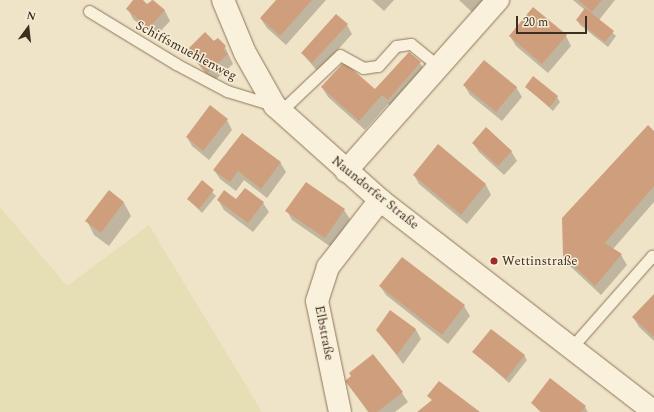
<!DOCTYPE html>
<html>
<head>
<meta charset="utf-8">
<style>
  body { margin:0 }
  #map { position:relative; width:654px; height:412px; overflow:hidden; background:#f0e4c8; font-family:Spectral,serif }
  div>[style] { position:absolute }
  .farmland>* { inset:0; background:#e6deb5 }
  .shadow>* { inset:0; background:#0003 }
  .building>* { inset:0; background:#cf9f7d }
  .roads { filter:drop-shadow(0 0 1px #8d765c) drop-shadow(0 0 1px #8d765c) }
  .lane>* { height:11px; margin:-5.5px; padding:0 5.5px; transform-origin:5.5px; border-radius:5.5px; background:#faf1dc }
  .street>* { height:22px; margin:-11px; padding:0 11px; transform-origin:11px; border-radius:11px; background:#faf1dc }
  .dots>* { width:11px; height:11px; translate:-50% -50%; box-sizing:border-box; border:2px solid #f7eed8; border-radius:50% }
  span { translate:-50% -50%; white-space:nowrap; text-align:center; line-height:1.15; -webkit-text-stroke:3px #f7eed8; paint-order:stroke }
  .street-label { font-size:13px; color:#3d2e20 }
  .poi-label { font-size:13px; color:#3d2e20 }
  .left { translate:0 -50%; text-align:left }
  .north { position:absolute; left:8px; top:8px; width:40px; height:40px; -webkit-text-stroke:3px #f7eed8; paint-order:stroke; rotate:15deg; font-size:11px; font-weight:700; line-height:16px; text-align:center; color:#3d2e20 }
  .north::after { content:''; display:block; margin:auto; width:14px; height:18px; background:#3d2e20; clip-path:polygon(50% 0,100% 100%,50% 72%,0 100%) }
  .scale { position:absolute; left:516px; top:16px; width:71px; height:18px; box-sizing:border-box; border:2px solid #3d2e20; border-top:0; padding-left:5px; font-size:12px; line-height:14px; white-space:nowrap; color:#3d2e20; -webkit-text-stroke:3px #f7eed8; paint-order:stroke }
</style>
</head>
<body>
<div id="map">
  <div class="farmland">
    <div style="clip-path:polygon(0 207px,67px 286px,149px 225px,262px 412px,0 412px)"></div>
  </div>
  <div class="shadow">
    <div style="clip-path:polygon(134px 0,141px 0,147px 5px,152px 0,165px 11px,170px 21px,155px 37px,133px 19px,128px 9px)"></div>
    <div style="clip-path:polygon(277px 0,326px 0,286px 45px,267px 28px,261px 19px)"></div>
    <div style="clip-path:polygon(372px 0,394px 0,384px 11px)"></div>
    <div style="clip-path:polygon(459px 0,485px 0,473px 13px)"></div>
    <div style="clip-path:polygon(573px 0,615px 0,599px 20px,616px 36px,608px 47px,580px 25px,577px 20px,585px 10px)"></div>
    <div style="clip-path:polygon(347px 25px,352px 34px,318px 72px,302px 53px)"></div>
    <div style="clip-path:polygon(510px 36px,566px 36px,571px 46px,548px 73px,516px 46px)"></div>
    <div style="clip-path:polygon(218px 39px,225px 47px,233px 64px,213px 82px,187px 51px)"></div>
    <div style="clip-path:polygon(420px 63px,426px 72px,394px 109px,388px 104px,365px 130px,328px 97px,322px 87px,375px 91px)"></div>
    <div style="clip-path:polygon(464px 85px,516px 87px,522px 97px,502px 121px,470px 95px)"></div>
    <div style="clip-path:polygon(526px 87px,557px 97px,560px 102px,553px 111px)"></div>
    <div style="clip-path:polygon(227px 120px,232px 130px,209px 160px,192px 146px,187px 137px)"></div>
    <div style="clip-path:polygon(654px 132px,654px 202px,613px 249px,621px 255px,627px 265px,601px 295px,570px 266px,564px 256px)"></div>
    <div style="clip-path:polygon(473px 143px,511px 151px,517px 161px,504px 175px,479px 152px)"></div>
    <div style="clip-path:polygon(438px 145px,486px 185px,491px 195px,467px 224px,419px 184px,414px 175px)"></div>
    <div style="clip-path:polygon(280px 162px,286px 172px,267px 198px,244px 180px,236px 191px,220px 179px,214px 170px)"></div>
    <div style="clip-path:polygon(202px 182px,216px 196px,202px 213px,188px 199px)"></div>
    <div style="clip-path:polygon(306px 183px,344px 210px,350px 219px,331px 247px,292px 220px,287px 211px)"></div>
    <div style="clip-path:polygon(109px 192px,124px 203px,131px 216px,109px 246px,94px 235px,87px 221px)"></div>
    <div style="clip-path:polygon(218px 200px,263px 203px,269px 212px,253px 232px,224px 210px)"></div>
    <div style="clip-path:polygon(380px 286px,464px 306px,470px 316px,448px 344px,386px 295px)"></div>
    <div style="clip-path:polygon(654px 295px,654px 341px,639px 327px,633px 317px)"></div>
    <div style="clip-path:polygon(390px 311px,416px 330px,421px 339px,403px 364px,378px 330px)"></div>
    <div style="clip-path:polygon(474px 352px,524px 355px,527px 360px,509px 383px)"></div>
    <div style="clip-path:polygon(346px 381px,402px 393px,408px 402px,395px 412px,368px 412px)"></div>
    <div style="clip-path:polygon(532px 403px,585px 407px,588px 412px,540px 412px)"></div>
  </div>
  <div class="building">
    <div style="clip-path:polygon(133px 0,143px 0,147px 4px,153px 0,165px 10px,149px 28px,126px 9px)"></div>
    <div style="clip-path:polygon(276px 0,312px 0,280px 36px,260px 18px)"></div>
    <div style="clip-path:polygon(578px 0,602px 0,592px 12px)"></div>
    <div style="clip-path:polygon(533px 7px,567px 35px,542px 64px,509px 36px)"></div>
    <div style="clip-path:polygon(585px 8px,614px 31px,605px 42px,576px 20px)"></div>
    <div style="clip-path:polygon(336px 14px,348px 24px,312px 63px,301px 53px)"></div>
    <div style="clip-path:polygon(205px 32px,214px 41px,218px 38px,226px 46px,223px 49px,228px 54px,207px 73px,186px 51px)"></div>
    <div style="clip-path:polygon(409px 52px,421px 62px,388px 100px,382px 95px,359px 121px,321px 87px,344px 62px,375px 89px)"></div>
    <div style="clip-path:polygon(484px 60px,517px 87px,496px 112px,463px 85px)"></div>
    <div style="clip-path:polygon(533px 76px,558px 96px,550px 107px,525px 87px)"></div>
    <div style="clip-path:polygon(210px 105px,228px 119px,203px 151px,186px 137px)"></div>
    <div style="clip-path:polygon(648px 125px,654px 131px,654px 186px,605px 243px,622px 254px,595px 286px,563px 256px,562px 218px)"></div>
    <div style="clip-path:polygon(486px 127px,512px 151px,498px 166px,472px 143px)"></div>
    <div style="clip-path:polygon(242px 133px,281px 162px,261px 189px,238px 171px,230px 182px,213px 170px)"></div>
    <div style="clip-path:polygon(438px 144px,486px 184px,461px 215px,413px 175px)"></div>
    <div style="clip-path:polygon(202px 180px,214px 190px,199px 209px,187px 199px)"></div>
    <div style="clip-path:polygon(306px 182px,345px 209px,325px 238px,285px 211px)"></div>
    <div style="clip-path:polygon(245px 188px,264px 202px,248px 223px,217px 200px,224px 190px,236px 199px)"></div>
    <div style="clip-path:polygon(109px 190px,124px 202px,101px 233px,85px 221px)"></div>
    <div style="clip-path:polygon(402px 257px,465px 305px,442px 335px,379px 286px)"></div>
    <div style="clip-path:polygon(654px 294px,654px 337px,632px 317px)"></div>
    <div style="clip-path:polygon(390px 310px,416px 329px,397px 355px,376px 330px)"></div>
    <div style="clip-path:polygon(491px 329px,525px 355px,506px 379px,472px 352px)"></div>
    <div style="clip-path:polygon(373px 354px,403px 392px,377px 412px,369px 412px,345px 381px,351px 376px,349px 373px)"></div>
    <div style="clip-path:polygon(550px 378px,586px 406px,581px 412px,542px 412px,531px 403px)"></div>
    <div style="clip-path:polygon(439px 381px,480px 412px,417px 412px,432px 400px,427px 396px)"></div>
  </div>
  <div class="roads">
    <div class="lane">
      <div style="left:89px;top:11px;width:102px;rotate:31.3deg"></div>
      <div style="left:176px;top:64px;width:58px;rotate:27.9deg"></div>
      <div style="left:227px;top:91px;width:48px;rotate:16.9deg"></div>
      <div style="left:281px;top:111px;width:81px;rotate:-43.5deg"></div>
      <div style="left:340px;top:55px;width:26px;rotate:29deg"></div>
      <div style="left:363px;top:68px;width:15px;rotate:-8deg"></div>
      <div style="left:378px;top:66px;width:27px;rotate:-48deg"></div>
      <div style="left:396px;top:46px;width:15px;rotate:-8deg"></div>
      <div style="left:411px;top:44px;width:36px;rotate:39deg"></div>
      <div style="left:571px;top:348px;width:123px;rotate:-48.6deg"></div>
      <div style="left:652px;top:256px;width:3px;rotate:45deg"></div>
    </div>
    <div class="street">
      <div style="left:223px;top:0;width:57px;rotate:67.5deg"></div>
      <div style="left:245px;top:53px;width:61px;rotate:60.5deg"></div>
      <div style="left:275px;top:106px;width:141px;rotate:41.8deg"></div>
      <div style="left:380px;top:200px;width:346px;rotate:37.7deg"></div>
      <div style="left:346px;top:171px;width:229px;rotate:-48.4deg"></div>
      <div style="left:340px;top:412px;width:113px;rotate:-101.7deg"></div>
      <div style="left:317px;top:301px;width:36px;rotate:-72deg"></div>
      <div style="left:328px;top:267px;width:85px;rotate:-52.2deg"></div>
    </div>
  </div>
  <div class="dots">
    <div style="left:494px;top:261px;background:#9e2a2b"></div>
  </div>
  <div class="street-label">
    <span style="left:186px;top:51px;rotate:28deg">Schiffsmuehlenweg</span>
    <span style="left:375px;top:193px;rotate:39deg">Naundorfer Straße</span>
    <span style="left:324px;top:333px;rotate:79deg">Elbstraße</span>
  </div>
  <div class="poi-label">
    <span class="left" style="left:502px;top:261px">Wettinstraße</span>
  </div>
  <div class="north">N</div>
  <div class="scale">20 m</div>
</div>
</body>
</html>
